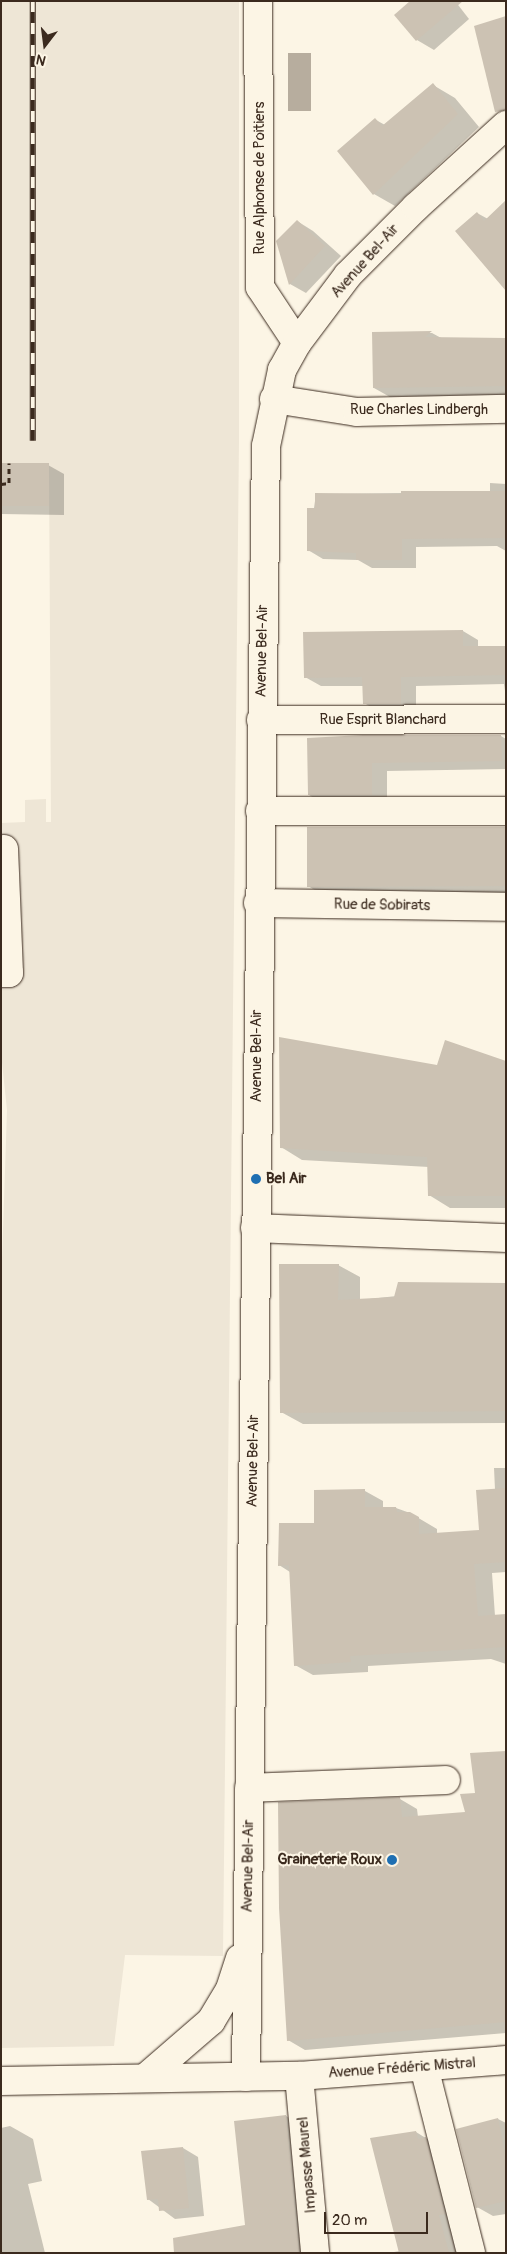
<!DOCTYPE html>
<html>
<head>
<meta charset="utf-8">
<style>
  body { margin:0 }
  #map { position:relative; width:507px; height:2254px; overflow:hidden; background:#fcf5e5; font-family:Pangolin,sans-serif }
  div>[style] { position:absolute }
  .built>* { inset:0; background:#eee6d6 }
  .water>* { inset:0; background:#b7ad9e }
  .shadow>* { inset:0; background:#0003 }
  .building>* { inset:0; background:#ccc2b3 }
  .path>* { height:3px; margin-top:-1.5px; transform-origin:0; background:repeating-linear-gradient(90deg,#3b2a1e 0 5px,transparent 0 9px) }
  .roads { filter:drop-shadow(0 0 1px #3b2a1e) drop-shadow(0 0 1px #3b2a1e) }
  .minor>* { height:28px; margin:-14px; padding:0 14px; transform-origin:14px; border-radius:14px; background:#fcf5e5 }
  .major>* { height:28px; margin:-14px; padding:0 14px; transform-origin:14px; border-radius:14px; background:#fcf5e5 }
  .rail>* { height:5.5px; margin-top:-2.75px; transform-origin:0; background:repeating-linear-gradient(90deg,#fcf5e5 0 11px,#3b2a1e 0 22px); box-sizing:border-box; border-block:1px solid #3b2a1e }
  .dots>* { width:14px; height:14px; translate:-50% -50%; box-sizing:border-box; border:2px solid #fcf5e5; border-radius:50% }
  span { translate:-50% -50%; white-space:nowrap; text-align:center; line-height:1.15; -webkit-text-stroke:4px #fcf5e5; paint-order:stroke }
  .street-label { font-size:15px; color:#3b2a1e }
  .poi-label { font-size:15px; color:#3b2a1e; font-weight:700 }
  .left { translate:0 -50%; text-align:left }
  .right { translate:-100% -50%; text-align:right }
  .frame { position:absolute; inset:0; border:2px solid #3b2a1e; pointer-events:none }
  .north { position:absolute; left:20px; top:20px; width:50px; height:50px; -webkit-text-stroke:4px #fcf5e5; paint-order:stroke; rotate:195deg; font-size:14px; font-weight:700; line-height:20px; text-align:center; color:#3b2a1e }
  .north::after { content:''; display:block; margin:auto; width:18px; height:22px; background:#3b2a1e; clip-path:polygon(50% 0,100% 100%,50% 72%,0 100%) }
  .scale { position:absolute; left:324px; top:2212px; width:104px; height:22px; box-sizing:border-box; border:2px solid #3b2a1e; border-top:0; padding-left:6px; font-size:15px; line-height:18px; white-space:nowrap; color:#3b2a1e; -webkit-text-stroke:4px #fcf5e5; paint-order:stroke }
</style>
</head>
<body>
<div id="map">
  <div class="built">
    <div style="clip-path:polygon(1px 1px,239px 1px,239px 441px,223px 1956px,125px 1955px,114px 2046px,1px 2048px,1px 1291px,7px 1110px,1px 1053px,1px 823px,25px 822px,25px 800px,46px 799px,46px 822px,51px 822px,49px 464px,1px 463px)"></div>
  </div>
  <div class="water">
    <div style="clip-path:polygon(288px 53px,311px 53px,311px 111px,288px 111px)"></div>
  </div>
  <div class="shadow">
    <div style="clip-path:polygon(455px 1px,469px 19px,434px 50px,417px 40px,396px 15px)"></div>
    <div style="clip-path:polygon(433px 85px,455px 98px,479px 127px,395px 206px,374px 194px,376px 120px,385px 125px)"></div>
    <div style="clip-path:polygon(477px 213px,488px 219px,506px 283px)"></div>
    <div style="clip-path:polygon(297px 221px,313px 231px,341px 256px,306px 293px,290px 284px,278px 242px)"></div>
    <div style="clip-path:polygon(373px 333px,432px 333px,443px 339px,506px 339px,506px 395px,390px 397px,374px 388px)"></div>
    <div style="clip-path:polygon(1px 464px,48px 465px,64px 474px,64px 515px,1px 514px)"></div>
    <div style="clip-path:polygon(490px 483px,506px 484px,506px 551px,497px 546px,416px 547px,416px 568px,372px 568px,358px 560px,323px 559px,308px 550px,316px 494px,490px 492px)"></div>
    <div style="clip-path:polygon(463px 631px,478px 640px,478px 647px,506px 647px,506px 698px,504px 684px,416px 686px,416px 712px,380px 712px,364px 703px,364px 686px,321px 686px,305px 677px)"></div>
    <div style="clip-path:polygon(501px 736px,506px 739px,506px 769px,387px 771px,387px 804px,325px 804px,309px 795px,308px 740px)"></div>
    <div style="clip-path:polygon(506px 828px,506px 898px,330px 899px,308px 886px)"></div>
    <div style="clip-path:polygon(506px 1061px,506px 1208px,450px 1208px,429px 1195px,429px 1167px,302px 1160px,281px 1147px,438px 1066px)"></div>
    <div style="clip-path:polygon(338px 1265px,360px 1277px,360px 1300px,506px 1284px,506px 1423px,303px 1424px,281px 1412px)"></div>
    <div style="clip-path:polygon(494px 1468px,506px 1468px,506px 1572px,492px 1573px,495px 1616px,506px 1616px,506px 1664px,491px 1659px,368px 1666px,368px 1672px,313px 1675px,295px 1665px,290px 1572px,279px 1565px,315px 1524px,365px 1491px,383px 1501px,383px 1508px,396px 1508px,410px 1513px,437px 1529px,437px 1534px,480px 1532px,495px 1490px)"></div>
    <div style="clip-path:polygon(506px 1752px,506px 2033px,305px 2050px,288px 2040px,400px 1799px,417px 1809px,418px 1817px,467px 1813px)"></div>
    <div style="clip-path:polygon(286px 2116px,298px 2123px,310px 2253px,240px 2253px)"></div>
    <div style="clip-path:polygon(498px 2119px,506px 2123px,506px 2214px,493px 2216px,477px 2207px)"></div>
    <div style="clip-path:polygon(10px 2126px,33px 2139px,42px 2181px,28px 2184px,45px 2253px,1px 2253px,1px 2128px)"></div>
    <div style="clip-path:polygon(416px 2132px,437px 2145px,458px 2253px,388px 2253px,400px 2251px)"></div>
    <div style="clip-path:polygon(183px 2148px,198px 2157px,204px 2216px,175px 2219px,148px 2199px)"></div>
  </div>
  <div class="building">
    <div style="clip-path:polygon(410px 1px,463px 1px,416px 41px,394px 15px)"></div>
    <div style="clip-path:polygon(506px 16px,506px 110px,495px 112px,474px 26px)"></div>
    <div style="clip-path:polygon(433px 83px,458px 114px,373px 195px,337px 151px,375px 118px,382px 126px)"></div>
    <div style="clip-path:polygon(506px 200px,506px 291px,455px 231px,477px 212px,484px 221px)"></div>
    <div style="clip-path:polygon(297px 220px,325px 246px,289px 285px,276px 241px)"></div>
    <div style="clip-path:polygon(432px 331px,425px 337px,506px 338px,506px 386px,373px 388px,372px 332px)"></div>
    <div style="clip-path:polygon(1px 463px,49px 463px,49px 506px,1px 506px)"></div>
    <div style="clip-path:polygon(401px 491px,506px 491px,506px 538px,402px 539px,402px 560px,356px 560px,356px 553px,307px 551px,307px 508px,315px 508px,315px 493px,401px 494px)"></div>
    <div style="clip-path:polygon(463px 630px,463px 646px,506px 646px,506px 675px,401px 677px,401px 704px,363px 704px,362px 677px,304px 678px,303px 632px)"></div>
    <div style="clip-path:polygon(363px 735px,501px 735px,502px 761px,372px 763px,372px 795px,308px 795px,307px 738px)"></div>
    <div style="clip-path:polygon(307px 827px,506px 827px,506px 886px,307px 887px)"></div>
    <div style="clip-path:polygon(279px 1037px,437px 1065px,445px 1040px,506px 1061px,506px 1196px,428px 1196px,427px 1157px,280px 1148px)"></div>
    <div style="clip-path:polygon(279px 1264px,339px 1264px,338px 1300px,394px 1297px,398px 1282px,506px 1283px,506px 1411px,280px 1413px)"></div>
    <div style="clip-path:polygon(506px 1488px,506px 1562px,474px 1564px,478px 1616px,506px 1614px,506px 1647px,350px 1656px,351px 1662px,294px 1666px,289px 1565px,278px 1566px,279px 1523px,314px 1523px,314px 1490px,365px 1489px,365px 1507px,396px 1507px,397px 1512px,410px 1512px,419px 1517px,419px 1534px,479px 1530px,476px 1490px)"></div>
    <div style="clip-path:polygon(506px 1751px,506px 2022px,287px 2041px,279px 1908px,278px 1802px,400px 1797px,402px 1817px,465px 1812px,460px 1794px,475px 1793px,470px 1753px)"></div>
    <div style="clip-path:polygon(286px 2115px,299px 2253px,174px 2253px,173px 2238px,245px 2225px,234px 2121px)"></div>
    <div style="clip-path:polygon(498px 2118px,506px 2159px,506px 2201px,476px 2208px,456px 2129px)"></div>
    <div style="clip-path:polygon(416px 2131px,418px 2139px,426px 2137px,445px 2214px,439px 2215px,449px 2253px,399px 2253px,370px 2138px)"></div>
    <div style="clip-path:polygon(183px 2147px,189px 2208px,159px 2211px,158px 2199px,147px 2200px,141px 2151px)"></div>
  </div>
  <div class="path">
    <div style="left:1px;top:484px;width:8px;rotate:-7deg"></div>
    <div style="left:9px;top:483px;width:20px;rotate:-90deg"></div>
  </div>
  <div class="roads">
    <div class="minor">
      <div style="left:258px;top:1px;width:286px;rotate:89.6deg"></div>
      <div style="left:260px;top:287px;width:67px;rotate:56.5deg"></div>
      <div style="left:274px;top:399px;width:84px;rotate:8.9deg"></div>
      <div style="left:357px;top:412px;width:149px;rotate:-1.2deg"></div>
      <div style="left:261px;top:720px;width:245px;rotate:-0.2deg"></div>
      <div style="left:260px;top:811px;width:246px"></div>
      <div style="left:258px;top:903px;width:248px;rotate:0.9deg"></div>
      <div style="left:1px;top:973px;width:8px"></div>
      <div style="left:9px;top:973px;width:124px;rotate:-92.3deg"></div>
      <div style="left:255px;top:1228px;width:251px;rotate:2.3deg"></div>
      <div style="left:249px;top:1788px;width:197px;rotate:-2.3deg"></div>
      <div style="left:424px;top:2067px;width:192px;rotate:75.8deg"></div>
      <div style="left:299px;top:2076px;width:178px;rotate:84.8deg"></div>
      <div style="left:246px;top:2077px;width:1631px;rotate:-89.3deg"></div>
      <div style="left:266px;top:446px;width:78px;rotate:-78.1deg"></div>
      <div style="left:282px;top:370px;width:31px;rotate:-61deg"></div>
      <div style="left:297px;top:343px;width:85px;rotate:-53.1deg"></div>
      <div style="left:348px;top:275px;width:96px;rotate:-45deg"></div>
      <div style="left:416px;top:207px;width:122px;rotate:-42.3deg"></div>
      <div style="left:145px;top:2078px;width:87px;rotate:-40.8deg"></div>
      <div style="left:211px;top:2021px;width:37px;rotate:-59deg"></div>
      <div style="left:230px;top:1989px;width:32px;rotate:-72deg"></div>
    </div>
    <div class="major">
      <div style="left:1px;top:2081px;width:298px;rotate:-1deg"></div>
      <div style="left:299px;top:2076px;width:208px;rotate:-4.4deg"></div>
    </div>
  </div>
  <div class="rail">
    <div style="left:33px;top:1px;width:440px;rotate:90deg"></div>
  </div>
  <div class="dots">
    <div style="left:256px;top:1179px;background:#1f6fb2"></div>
    <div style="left:392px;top:1860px;background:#1f6fb2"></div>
  </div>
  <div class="street-label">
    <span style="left:260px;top:178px;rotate:-90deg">Rue Alphonse de Poitiers</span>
    <span style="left:365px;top:261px;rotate:-48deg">Avenue Bel-Air</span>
    <span style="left:419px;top:410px">Rue Charles Lindbergh</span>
    <span style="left:262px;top:651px;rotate:-89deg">Avenue Bel-Air</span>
    <span style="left:383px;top:720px">Rue Esprit Blanchard</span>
    <span style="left:382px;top:905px;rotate:1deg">Rue de Sobirats</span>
    <span style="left:257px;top:1056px;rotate:-90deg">Avenue Bel-Air</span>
    <span style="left:253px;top:1461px;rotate:-89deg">Avenue Bel-Air</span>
    <span style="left:248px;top:1866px;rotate:-89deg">Avenue Bel-Air</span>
    <span style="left:402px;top:2068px;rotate:-4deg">Avenue Frédéric Mistral</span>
    <span style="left:307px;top:2165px;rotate:-95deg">Impasse Maurel</span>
  </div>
  <div class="poi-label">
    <span class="left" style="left:266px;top:1179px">Bel Air</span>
    <span class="right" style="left:382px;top:1860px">Graineterie Roux</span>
  </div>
  <div class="frame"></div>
  <div class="north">N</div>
  <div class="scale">20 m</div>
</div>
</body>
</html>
